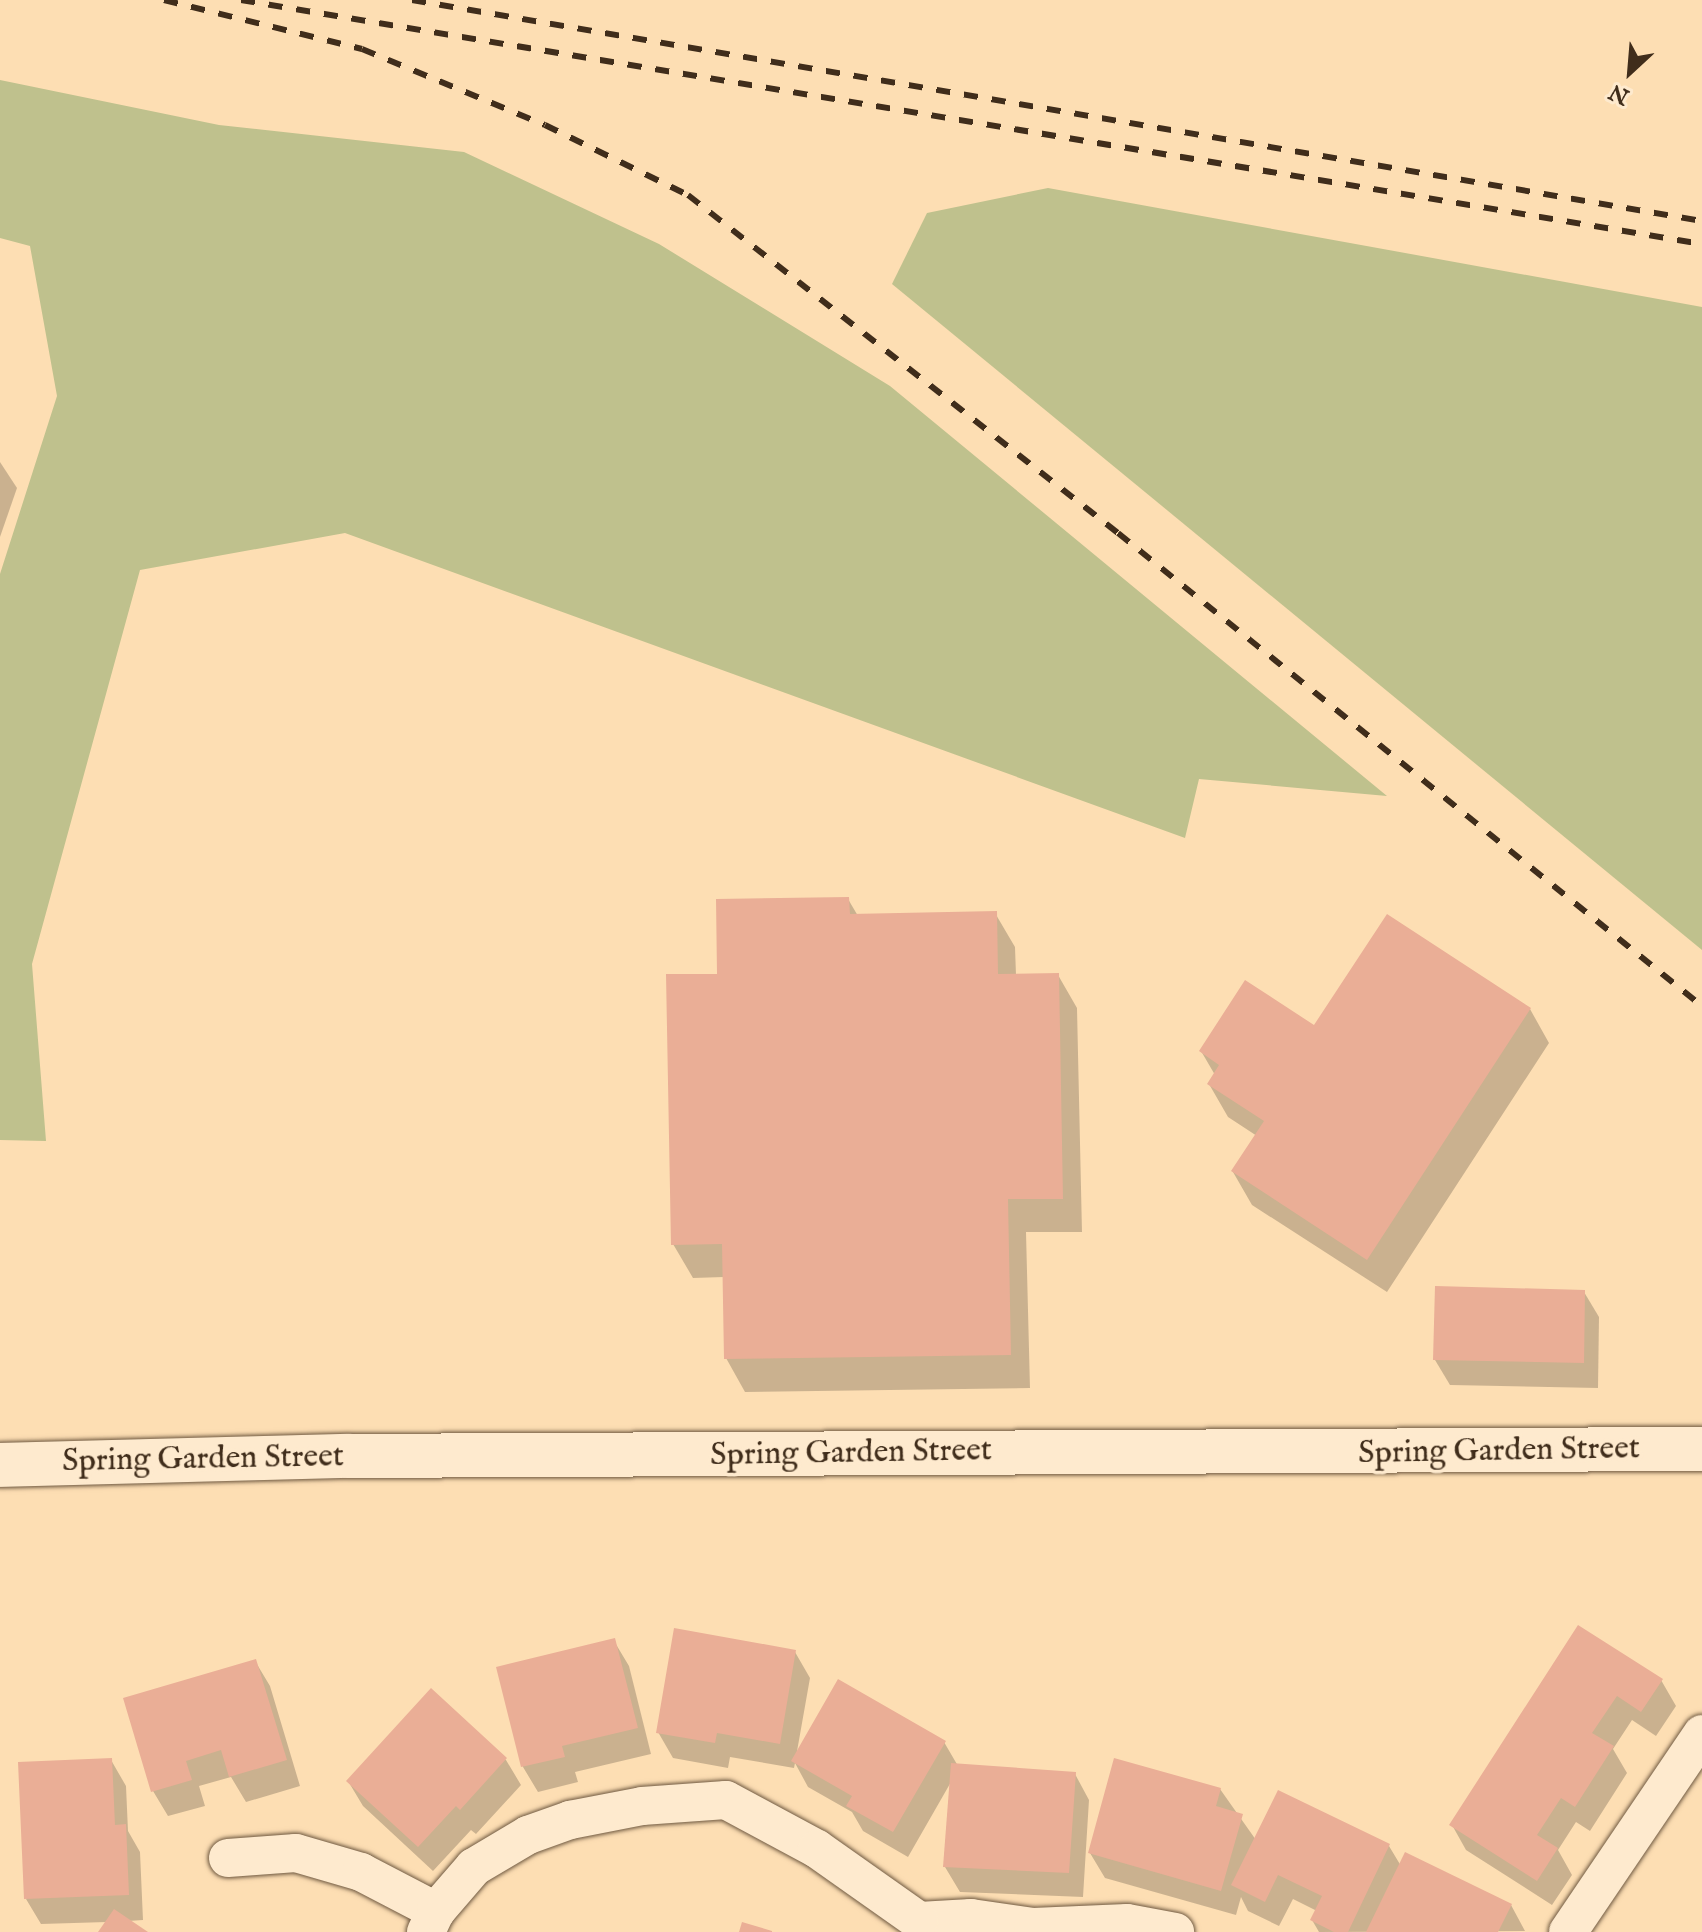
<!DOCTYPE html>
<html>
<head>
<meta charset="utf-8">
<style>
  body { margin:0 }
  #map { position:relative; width:1702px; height:1932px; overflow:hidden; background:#fddeb3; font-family:"IM FELL English",serif }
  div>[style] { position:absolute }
  .green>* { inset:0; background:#bfc18d }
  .shadow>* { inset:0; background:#0003 }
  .building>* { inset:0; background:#eaae96 }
  .roads { filter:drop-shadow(0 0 2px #6f5941) drop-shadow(0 0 2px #6f5941) }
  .street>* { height:38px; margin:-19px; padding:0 19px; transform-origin:19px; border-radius:19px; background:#feeace }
  .secondary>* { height:44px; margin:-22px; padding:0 22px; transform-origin:22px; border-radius:22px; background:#feeace }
  .rail>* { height:6px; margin-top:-3px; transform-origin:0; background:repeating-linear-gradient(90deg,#402d1b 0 14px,transparent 0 28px) }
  span { translate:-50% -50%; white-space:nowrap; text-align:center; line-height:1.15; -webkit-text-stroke:7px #feeace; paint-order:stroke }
  .street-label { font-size:32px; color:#402d1b }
  .north { position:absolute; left:1590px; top:32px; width:80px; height:80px; -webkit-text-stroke:6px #feeace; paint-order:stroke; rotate:206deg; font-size:22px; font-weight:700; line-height:32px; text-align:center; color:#402d1b }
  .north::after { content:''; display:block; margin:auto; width:28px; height:36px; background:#402d1b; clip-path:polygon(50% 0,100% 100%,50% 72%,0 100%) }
</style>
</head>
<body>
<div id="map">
  <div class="green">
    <div style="clip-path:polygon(0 80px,219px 125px,464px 152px,659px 244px,890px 386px,1387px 796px,1199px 779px,1185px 838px,345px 533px,140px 570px,32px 964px,46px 1141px,0 1140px,0 574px,57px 396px,30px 246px,0 238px)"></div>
    <div style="clip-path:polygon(1048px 188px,1702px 307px,1702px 950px,892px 284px,927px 213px)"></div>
  </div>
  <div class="shadow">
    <div style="clip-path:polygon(0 462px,17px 488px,0 537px)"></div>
    <div style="clip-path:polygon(848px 899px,858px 916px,995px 913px,1015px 947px,1016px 975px,1058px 975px,1077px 1008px,1082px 1232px,1026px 1232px,1030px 1388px,745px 1392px,726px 1358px,724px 1277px,693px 1278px,673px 1244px,719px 976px)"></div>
    <div style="clip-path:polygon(1530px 1009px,1549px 1043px,1387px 1292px,1252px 1205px,1233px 1172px,1257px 1136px,1228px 1117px,1209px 1084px,1215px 1075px,1201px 1051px,1314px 1028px)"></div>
    <div style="clip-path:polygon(1584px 1292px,1599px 1317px,1598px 1388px,1450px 1385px,1435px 1360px)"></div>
    <div style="clip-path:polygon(1578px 1627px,1661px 1680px,1676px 1706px,1656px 1736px,1632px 1720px,1613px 1749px,1627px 1773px,1590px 1831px,1576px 1822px,1558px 1850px,1572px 1875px,1552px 1905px,1466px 1850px,1452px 1825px)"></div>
    <div style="clip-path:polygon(614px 1641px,629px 1666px,651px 1754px,575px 1772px,578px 1782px,538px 1792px,523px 1767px,499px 1669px)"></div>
    <div style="clip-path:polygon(795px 1652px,810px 1678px,796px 1757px,944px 1742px,958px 1766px,1075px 1774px,1089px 1800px,1083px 1897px,960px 1892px,945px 1867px,951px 1782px,908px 1857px,863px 1831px,852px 1812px,808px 1787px,795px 1763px,794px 1768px,730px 1757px,728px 1768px,673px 1758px,658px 1732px)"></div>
    <div style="clip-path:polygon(255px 1661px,270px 1686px,300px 1786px,246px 1802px,231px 1777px,199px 1786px,205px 1806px,168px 1816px,153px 1791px)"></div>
    <div style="clip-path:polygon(431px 1691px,506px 1760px,521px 1785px,476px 1834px,471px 1830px,433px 1871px,363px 1806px,348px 1781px)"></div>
    <div style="clip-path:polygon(111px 1760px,126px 1786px,128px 1831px,140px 1852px,143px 1920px,128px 1921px,144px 1932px,100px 1932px,107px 1922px,41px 1924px,26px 1899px)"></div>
    <div style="clip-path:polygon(1220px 1789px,1256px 1840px,1389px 1846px,1401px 1866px,1511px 1905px,1525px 1931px,1319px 1932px,1312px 1920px,1317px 1911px,1293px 1899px,1279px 1926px,1248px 1911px,1241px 1897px,1236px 1915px,1105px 1878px,1090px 1853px)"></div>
  </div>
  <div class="building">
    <div style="clip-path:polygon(849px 897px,850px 914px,997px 911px,998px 974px,1059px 973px,1063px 1199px,1008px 1199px,1011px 1355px,724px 1359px,722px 1244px,671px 1245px,666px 974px,717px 974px,716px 899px)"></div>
    <div style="clip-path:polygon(1387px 914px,1531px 1008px,1367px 1260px,1231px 1171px,1264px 1121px,1207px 1084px,1219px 1065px,1199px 1051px,1245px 980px,1314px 1025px)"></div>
    <div style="clip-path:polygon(1435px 1286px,1585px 1290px,1584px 1363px,1433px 1360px)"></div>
    <div style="clip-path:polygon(1578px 1625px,1663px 1679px,1641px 1712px,1617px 1696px,1592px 1733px,1614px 1746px,1575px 1807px,1561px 1798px,1537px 1835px,1558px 1848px,1537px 1881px,1449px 1825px)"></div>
    <div style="clip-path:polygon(674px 1628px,796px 1650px,780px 1744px,717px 1733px,715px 1743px,656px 1733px)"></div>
    <div style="clip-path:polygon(615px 1638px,638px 1728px,562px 1746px,565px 1757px,521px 1767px,496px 1667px)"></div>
    <div style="clip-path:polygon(256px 1659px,287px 1760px,229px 1777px,221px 1750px,186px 1761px,192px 1780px,151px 1792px,123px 1698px)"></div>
    <div style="clip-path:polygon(838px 1679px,946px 1741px,893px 1832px,846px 1806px,852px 1796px,791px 1761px)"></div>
    <div style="clip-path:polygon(431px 1688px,507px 1758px,460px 1810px,456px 1806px,418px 1847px,346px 1781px)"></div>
    <div style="clip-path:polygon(112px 1758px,115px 1825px,126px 1824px,129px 1895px,24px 1899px,18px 1762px)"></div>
    <div style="clip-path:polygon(1114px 1758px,1221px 1788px,1216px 1806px,1243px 1814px,1221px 1891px,1088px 1853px)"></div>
    <div style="clip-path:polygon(951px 1763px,1076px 1772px,1069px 1873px,943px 1867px)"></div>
    <div style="clip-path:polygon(1278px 1790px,1390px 1844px,1348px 1932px,1334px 1932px,1310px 1920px,1322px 1896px,1278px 1875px,1265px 1902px,1231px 1885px)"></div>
    <div style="clip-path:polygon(1405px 1852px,1512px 1904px,1498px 1932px,1366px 1932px)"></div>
    <div style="clip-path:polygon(114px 1909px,148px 1932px,98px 1932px)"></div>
    <div style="clip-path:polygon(742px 1922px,772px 1931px,772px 1932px,739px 1932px)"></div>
  </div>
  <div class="roads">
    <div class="street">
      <div style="left:228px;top:1858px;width:68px;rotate:-4.2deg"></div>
      <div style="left:296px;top:1853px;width:68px;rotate:16.3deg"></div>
      <div style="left:361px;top:1872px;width:85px;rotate:27.5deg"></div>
      <div style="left:919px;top:1921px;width:52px;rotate:-3.3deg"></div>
      <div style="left:971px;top:1918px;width:63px;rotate:8.3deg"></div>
      <div style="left:1033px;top:1927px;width:94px;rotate:-2.4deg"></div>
      <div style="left:1127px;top:1923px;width:49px;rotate:10.6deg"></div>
      <div style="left:426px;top:1932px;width:23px;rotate:-65deg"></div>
      <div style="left:436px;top:1911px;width:58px;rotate:-49.2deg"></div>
      <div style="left:474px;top:1867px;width:63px;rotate:-30.7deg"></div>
      <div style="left:528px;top:1835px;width:45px;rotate:-19.7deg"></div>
      <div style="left:570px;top:1820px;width:73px;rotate:-11deg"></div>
      <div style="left:642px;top:1806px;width:84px;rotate:-4.1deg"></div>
      <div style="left:726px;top:1800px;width:103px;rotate:28.3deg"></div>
      <div style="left:817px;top:1849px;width:125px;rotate:35.2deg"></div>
      <div style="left:1568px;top:1932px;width:239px;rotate:-55.9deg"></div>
    </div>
    <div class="secondary">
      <div style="left:0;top:1465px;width:347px;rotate:-1.5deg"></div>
      <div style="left:347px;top:1456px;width:1355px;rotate:-0.3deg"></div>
    </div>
  </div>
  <div class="rail">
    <div style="left:164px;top:0;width:204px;rotate:13.9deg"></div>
    <div style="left:362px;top:49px;width:198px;rotate:22.6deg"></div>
    <div style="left:545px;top:125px;width:159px;rotate:26.1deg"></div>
    <div style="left:688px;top:195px;width:547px;rotate:38.17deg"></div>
    <div style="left:1118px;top:533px;width:752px;rotate:39.01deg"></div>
    <div style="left:241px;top:0;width:1481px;rotate:9.48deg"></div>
    <div style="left:412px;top:0;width:1309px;rotate:9.72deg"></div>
  </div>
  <div class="street-label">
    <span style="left:1499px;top:1452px;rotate:-1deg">Spring Garden Street</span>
    <span style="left:851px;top:1454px;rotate:-1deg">Spring Garden Street</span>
    <span style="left:203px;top:1460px;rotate:-1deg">Spring Garden Street</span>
  </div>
  <div class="north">N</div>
</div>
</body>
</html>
